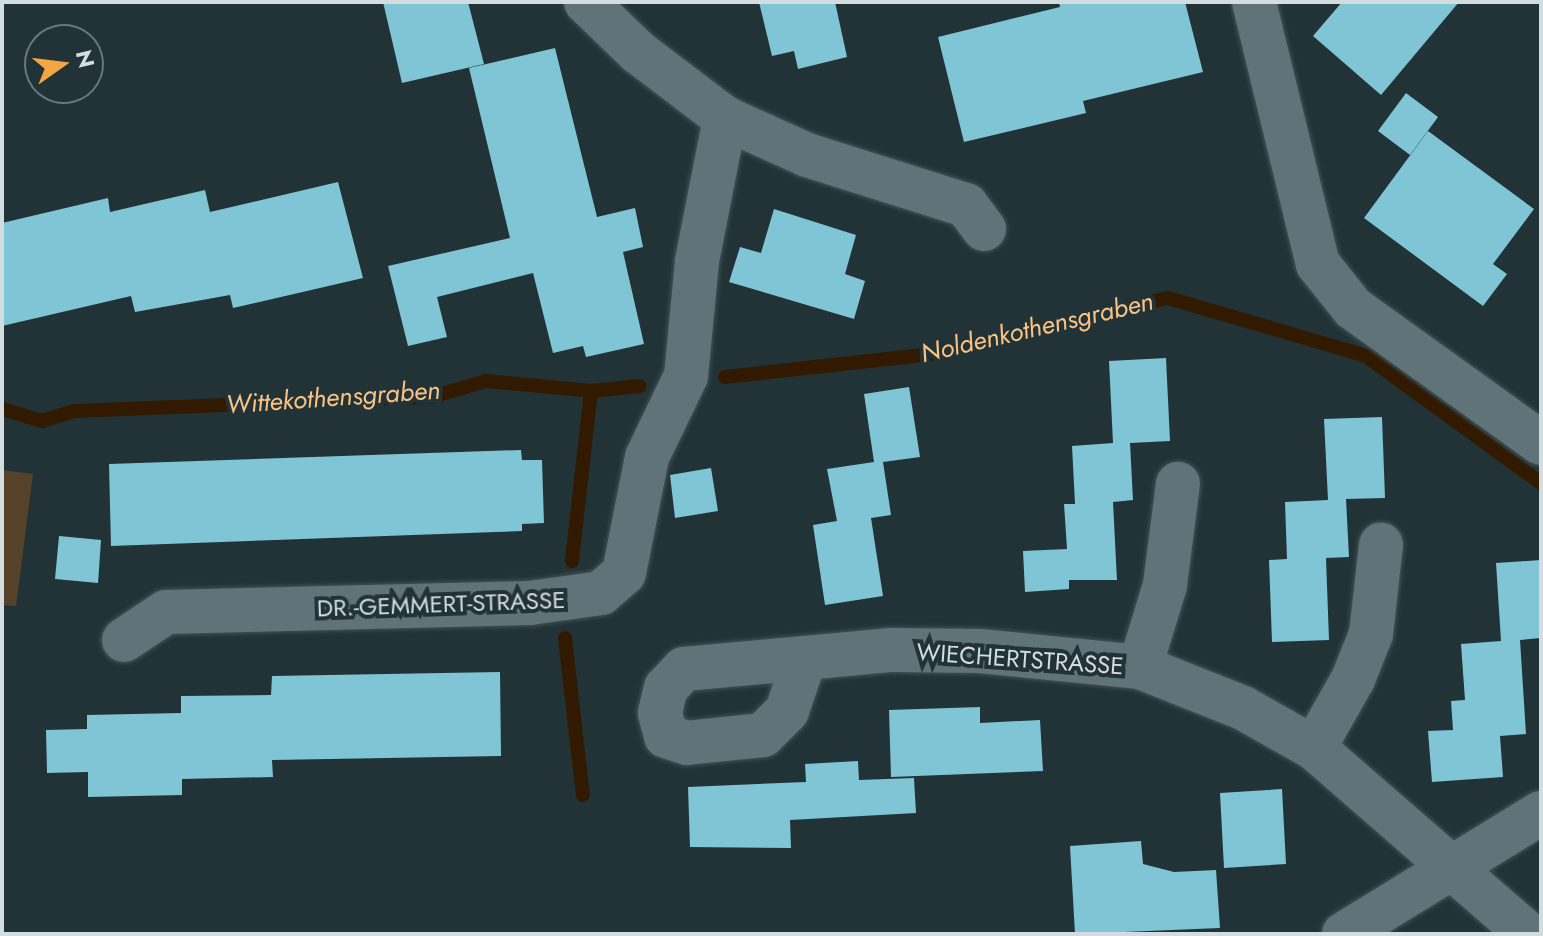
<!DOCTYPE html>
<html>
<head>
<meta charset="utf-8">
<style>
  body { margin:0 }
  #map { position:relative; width:1543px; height:936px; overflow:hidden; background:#223337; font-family:Jost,sans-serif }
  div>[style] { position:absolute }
  .green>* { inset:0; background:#564129 }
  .stream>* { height:14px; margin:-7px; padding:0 7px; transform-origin:7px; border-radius:7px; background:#321a00 }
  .building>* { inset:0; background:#80c5d5 }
  .roads { filter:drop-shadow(0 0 2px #425155) drop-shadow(0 0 2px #425155) }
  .street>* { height:44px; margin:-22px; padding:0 22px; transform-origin:22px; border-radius:22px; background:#607378 }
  span { translate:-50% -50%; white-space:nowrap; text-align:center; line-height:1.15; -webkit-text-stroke:8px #223337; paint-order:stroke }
  .street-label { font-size:24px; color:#d3dde0 }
  .water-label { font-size:26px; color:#fac283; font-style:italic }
  .frame { position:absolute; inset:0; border:4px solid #d3dde0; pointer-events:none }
  .north { position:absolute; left:24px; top:24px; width:80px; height:80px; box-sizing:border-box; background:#223337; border:2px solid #69777b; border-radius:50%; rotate:76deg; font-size:22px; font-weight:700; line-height:32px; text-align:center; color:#d3dde0 }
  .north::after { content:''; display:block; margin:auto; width:28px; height:36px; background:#f2a541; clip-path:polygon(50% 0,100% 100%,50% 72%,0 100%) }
</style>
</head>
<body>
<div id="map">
  <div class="green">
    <div style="clip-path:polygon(2px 470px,33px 474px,16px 606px,2px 605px)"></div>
  </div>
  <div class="stream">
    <div style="left:725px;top:377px;width:218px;rotate:-6.3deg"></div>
    <div style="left:942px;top:353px;width:233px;rotate:-13.7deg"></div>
    <div style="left:1168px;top:298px;width:206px;rotate:16.3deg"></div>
    <div style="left:1366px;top:356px;width:216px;rotate:36deg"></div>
    <div style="left:591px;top:391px;width:49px;rotate:-5.8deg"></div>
    <div style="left:2px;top:409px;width:42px;rotate:16.7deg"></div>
    <div style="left:42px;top:421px;width:34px;rotate:-17deg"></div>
    <div style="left:75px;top:411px;width:356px;rotate:-2.3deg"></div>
    <div style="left:431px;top:397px;width:57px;rotate:-16.2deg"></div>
    <div style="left:486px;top:381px;width:105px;rotate:5.4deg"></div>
    <div style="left:591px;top:391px;width:171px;rotate:96.4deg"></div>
    <div style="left:565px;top:638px;width:158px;rotate:83.5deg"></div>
  </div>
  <div class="building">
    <div style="clip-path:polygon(383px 2px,468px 2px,484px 64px,402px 83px)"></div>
    <div style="clip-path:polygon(759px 2px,835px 2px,847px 57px,798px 69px,794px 51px,772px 56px)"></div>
    <div style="clip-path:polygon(1059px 2px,1185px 2px,1203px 72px,1083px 101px,1086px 113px,964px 142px,938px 37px,1060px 7px)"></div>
    <div style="clip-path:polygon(1342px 2px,1459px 2px,1381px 95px,1313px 36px)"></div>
    <div style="clip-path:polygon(555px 48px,597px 217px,635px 208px,643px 247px,623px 252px,644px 344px,586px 357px,583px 346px,553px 353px,533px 273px,437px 297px,447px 337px,408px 346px,388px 266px,510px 238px,469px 68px)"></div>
    <div style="clip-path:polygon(1406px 93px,1438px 117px,1410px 155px,1378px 131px)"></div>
    <div style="clip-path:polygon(1428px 131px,1534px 209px,1493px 264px,1507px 274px,1483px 306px,1364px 218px)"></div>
    <div style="clip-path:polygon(338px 182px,363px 278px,233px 308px,230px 295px,135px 312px,131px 296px,2px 326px,2px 223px,108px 198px,110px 212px,205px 190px,210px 212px)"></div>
    <div style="clip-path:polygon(774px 209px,856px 235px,845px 274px,865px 281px,854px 319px,729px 282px,740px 247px,761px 253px)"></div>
    <div style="clip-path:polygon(1166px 358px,1170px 441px,1130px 443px,1133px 500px,1113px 502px,1117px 580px,1069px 580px,1069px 589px,1025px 592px,1023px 551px,1067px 549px,1064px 504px,1075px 504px,1072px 446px,1113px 443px,1109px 361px)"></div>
    <div style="clip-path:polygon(909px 387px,920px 457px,883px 462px,891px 515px,871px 518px,883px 596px,825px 605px,813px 525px,837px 521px,827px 469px,874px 462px,864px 394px)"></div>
    <div style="clip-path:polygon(1382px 417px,1385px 498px,1346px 499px,1349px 557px,1326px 558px,1329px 640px,1272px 642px,1269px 560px,1287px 559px,1285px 502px,1328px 500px,1324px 419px)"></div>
    <div style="clip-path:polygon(521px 450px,522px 460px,542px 460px,544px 523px,522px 524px,522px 531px,111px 546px,109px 464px)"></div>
    <div style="clip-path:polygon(711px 468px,718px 511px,675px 518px,670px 475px)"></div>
    <div style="clip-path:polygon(59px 536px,101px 540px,98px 583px,55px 579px)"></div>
    <div style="clip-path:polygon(1541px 560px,1541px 638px,1520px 640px,1526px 734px,1500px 736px,1503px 777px,1432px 782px,1428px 731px,1453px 730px,1451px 701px,1465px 700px,1461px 644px,1501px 641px,1496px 563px)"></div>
    <div style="clip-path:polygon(500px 672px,501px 756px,272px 760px,273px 777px,182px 779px,182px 795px,88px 797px,88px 772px,47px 773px,46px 730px,87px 729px,87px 715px,181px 713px,181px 696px,271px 695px,272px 676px)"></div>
    <div style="clip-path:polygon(980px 707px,980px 723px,1040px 720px,1043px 771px,891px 777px,889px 710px)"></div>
    <div style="clip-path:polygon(858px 761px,859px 780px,914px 778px,916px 813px,790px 820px,791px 848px,690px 847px,688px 787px,806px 782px,805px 764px)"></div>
    <div style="clip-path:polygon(1282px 789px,1286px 864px,1224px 868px,1220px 793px)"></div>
    <div style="clip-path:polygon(1141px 841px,1143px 864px,1174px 872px,1216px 870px,1220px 928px,1075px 934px,1070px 846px)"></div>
  </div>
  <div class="roads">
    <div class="street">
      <div style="left:586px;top:2px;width:72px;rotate:43.9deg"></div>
      <div style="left:638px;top:52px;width:109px;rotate:37.2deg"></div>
      <div style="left:725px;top:118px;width:90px;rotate:24.3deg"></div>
      <div style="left:807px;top:155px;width:167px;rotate:17.5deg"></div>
      <div style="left:966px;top:205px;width:30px;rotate:53deg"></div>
      <div style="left:1254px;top:2px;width:270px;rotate:76.3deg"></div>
      <div style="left:1318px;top:264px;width:56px;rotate:51.5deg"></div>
      <div style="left:1353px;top:308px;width:231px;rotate:35.7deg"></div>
      <div style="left:124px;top:640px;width:50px;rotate:-33.7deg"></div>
      <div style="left:166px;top:612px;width:364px;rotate:-1.4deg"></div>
      <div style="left:530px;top:603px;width:72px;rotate:-8deg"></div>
      <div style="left:601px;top:593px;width:30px;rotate:-41deg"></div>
      <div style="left:624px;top:573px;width:118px;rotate:-78.8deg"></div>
      <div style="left:647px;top:457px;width:90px;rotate:-64.3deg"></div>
      <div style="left:686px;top:376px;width:116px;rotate:-84.5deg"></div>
      <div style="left:697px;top:261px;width:146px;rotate:-78.9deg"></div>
      <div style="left:805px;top:658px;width:56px;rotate:108.8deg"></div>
      <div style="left:787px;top:711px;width:34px;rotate:135deg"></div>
      <div style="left:763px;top:735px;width:76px;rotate:174deg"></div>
      <div style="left:687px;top:743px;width:22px;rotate:-162deg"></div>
      <div style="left:666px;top:736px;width:24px;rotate:-105deg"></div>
      <div style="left:660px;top:713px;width:26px;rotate:-77deg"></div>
      <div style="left:666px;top:688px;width:26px;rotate:-47deg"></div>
      <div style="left:684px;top:669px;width:121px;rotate:-5.2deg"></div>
      <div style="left:805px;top:658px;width:87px;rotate:-5.3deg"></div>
      <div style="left:892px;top:650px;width:88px;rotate:0.7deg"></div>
      <div style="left:980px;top:651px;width:161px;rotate:5.7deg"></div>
      <div style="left:1140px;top:667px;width:111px;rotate:21.7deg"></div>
      <div style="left:1243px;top:708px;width:81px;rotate:29.4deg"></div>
      <div style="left:1314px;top:748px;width:284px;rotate:41deg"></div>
      <div style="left:1140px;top:667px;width:86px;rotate:-73deg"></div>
      <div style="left:1165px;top:585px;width:102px;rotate:-82.7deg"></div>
      <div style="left:1314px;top:748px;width:79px;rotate:-60.5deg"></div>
      <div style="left:1353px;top:679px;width:48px;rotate:-68.2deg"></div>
      <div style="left:1371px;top:634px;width:90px;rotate:-83.6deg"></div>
      <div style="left:1344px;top:934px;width:231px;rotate:-31.6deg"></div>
    </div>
  </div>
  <div class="street-label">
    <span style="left:441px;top:604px;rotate:-2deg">DR.-GEMMERT-STRASSE</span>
    <span style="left:1020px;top:659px;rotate:4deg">WIECHERTSTRASSE</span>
  </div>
  <div class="water-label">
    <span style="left:1037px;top:328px;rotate:-13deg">Noldenkothensgraben</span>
    <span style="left:333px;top:398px;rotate:-4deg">Wittekothensgraben</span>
  </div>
  <div class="frame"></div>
  <div class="north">N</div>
</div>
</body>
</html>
